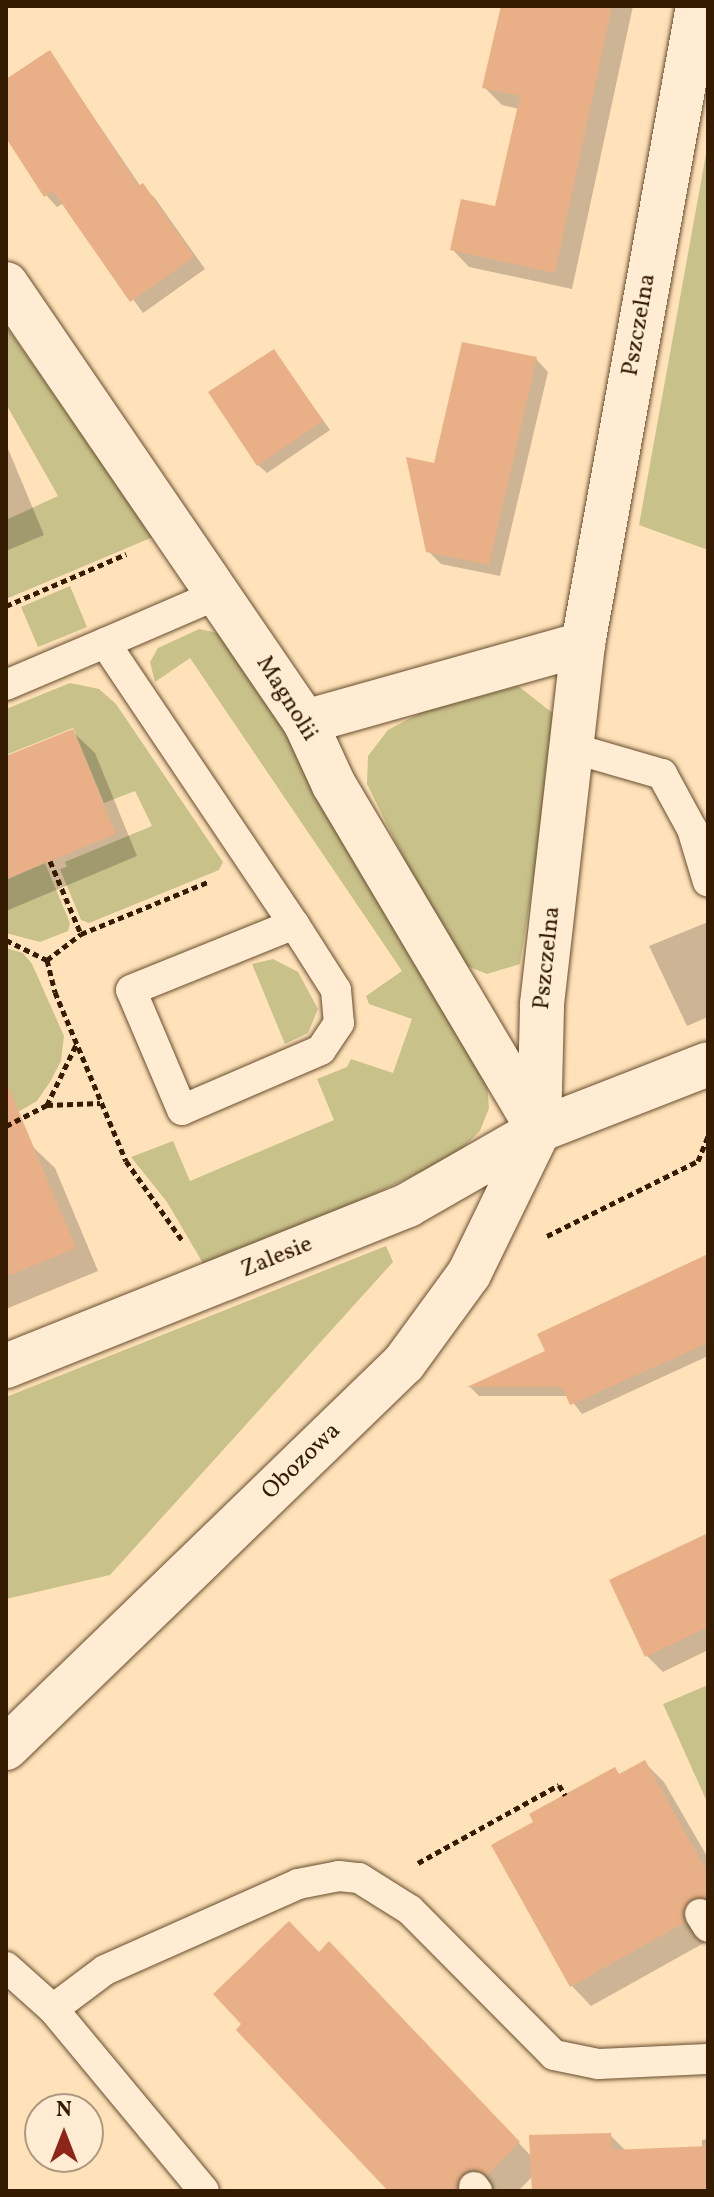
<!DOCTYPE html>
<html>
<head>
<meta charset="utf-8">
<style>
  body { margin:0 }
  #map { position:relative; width:714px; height:2197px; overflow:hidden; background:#ffe2b9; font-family:Vollkorn,serif }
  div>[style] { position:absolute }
  .green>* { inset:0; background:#c8c18a }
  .shadow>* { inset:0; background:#0003 }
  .building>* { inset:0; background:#e9b088 }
  .path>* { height:5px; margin-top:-2.5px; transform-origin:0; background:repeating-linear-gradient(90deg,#351b00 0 6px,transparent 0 10px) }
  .roads { filter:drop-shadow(0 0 2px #684d2e) drop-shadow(0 0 2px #684d2e) }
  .lane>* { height:30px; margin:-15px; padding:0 15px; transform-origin:15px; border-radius:15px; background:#ffecd2 }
  .street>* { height:44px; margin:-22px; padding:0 22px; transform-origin:22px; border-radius:22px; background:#ffecd2 }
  span { translate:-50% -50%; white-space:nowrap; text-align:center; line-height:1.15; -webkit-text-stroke:6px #ffecd2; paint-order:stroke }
  .street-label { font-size:24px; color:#351b00 }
  .frame { position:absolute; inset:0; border:8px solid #351b00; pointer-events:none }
  .north { position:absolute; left:24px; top:2093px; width:80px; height:80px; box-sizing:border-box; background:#ffecd2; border:2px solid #ae987e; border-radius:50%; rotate:0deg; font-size:22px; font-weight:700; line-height:32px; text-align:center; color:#351b00 }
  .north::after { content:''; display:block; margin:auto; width:28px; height:36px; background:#8f2418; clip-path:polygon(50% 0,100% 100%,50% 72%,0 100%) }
</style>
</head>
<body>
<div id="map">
  <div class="green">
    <div style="clip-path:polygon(708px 143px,708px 550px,639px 525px)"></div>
    <div style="clip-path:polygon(6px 326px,153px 537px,6px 599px,6px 520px,58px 496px,6px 404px)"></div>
    <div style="clip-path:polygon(70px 586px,87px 627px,38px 647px,21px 607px)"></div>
    <div style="clip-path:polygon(199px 629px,218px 633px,278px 721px,475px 1056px,487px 1084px,489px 1108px,480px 1131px,455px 1156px,327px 1216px,204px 1265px,167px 1202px,131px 1157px,173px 1141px,190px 1181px,334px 1120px,317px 1079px,347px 1067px,351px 1059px,393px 1073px,412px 1019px,369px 1004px,366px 996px,402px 971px,190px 658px,155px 682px,150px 662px,158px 648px)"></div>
    <div style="clip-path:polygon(70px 683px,99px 689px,116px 704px,223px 862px,219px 870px,89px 923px,81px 920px,60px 869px,67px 867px,65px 862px,152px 826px,135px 791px,104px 803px,73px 728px,6px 755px,6px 709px)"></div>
    <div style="clip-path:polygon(518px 686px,559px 718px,520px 964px,487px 974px,467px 966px,409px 869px,367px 784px,368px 756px,388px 730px,420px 713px)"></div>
    <div style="clip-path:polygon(45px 863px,70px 923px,68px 931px,40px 942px,6px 933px,6px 880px)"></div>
    <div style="clip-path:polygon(6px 948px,23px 953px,32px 964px,64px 1036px,61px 1061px,50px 1082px,37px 1101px,6px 1119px)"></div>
    <div style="clip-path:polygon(273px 959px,298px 972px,318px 1009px,308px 1033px,285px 1044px,252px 964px)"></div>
    <div style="clip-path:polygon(386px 1246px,393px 1262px,110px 1575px,6px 1599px,6px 1397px)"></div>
    <div style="clip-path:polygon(708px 1685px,708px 1804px,663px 1704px)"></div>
  </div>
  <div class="shadow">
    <div style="clip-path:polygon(504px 6px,633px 6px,572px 289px,469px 267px,452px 249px,497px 209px,519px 109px,502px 105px,484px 87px)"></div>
    <div style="clip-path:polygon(50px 53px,141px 187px,154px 197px,205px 269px,143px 313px,64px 203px,57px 207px,46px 195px,6px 134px,6px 81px)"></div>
    <div style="clip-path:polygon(274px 351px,330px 430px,267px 473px,258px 465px)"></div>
    <div style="clip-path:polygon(536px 359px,548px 372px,500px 576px,441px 564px,428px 551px)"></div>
    <div style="clip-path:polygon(6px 444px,44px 535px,6px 551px)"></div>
    <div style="clip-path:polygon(72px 731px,95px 753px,137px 856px,6px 911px,6px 758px)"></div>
    <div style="clip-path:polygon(708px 922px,708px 1017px,687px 1026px,649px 946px)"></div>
    <div style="clip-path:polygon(32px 1146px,55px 1168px,98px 1271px,6px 1309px,6px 1157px)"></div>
    <div style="clip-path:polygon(708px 1257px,708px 1356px,582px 1414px,568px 1396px,479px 1396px,470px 1387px,548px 1352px)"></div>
    <div style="clip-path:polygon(708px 1535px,708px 1650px,663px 1672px,647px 1656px)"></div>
    <div style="clip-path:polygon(644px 1762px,664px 1782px,708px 1858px,704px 1943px,591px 2006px,571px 1985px,536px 1823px,614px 1769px,621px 1776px)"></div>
    <div style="clip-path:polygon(319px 1954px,353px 1967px,532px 2157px,610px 2135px,627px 2152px,702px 2149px,702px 2140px,708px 2139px,708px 2191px,534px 2191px,533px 2176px,518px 2191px,391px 2191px)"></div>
  </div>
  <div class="building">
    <div style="clip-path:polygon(501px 6px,612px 6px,555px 273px,450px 250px,461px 199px,495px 206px,520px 96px,482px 88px)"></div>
    <div style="clip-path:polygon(50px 50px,138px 186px,143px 183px,194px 257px,130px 302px,53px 191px,44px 197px,6px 138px,6px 79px)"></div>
    <div style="clip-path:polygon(462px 342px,537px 357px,489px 565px,426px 552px,406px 457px,434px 463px)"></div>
    <div style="clip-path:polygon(274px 349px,323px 421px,257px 466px,208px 392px)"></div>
    <div style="clip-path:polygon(73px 729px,116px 834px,6px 879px,6px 756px)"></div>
    <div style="clip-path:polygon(6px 1081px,76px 1248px,6px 1277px)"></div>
    <div style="clip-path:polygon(708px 1254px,708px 1343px,570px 1405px,562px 1387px,467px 1387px,545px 1351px,537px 1334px)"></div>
    <div style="clip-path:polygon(708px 1533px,708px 1627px,645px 1657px,609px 1580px)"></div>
    <div style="clip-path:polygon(645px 1760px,708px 1874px,708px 1898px,690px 1899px,682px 1914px,684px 1923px,570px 1987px,491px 1845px,533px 1822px,529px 1814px,615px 1767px,619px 1774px)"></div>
    <div style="clip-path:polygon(289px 1921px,319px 1952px,329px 1941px,520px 2142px,487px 2175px,473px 2169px,464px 2172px,457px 2191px,388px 2191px,236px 2030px,241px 2024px,213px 1994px)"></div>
    <div style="clip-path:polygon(611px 2133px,612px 2150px,708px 2146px,708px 2191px,532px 2191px,529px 2135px)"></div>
  </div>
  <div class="path">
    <div style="left:6px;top:606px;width:131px;rotate:-23.4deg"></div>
    <div style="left:50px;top:861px;width:79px;rotate:67deg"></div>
    <div style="left:6px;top:940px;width:46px;rotate:26deg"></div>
    <div style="left:47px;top:960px;width:33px;rotate:76deg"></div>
    <div style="left:55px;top:992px;width:183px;rotate:67.2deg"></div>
    <div style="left:126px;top:1161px;width:97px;rotate:54.7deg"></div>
    <div style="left:47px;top:960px;width:43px;rotate:-37.4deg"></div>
    <div style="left:81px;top:934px;width:139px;rotate:-22.3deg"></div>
    <div style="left:47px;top:1105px;width:67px;rotate:-64.2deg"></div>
    <div style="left:6px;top:1126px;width:46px;rotate:-27.1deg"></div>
    <div style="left:47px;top:1105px;width:53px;rotate:-2.2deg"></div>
    <div style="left:547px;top:1236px;width:169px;rotate:-26.4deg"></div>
    <div style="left:698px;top:1161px;width:27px;rotate:-68deg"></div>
    <div style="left:418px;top:1863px;width:161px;rotate:-29deg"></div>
    <div style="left:559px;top:1785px;width:12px;rotate:59deg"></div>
  </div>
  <div class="roads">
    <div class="lane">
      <div style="left:105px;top:643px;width:123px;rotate:-23.4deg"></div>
      <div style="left:6px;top:685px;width:108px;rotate:-23deg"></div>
      <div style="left:105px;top:643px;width:339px;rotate:56.1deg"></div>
      <div style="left:294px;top:924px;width:78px;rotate:57.5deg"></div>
      <div style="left:336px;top:990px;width:33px;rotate:85deg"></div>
      <div style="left:339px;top:1023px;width:32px;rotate:124deg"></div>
      <div style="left:321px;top:1050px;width:151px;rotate:156.7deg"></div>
      <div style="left:182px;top:1110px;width:130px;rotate:-113deg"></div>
      <div style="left:131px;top:990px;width:176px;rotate:-22deg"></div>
      <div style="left:572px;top:748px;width:94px;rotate:16.1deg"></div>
      <div style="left:662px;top:774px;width:63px;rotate:61.4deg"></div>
      <div style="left:692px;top:829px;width:55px;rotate:73.2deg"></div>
      <div style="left:700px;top:1914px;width:15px;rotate:58deg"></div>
      <div style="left:6px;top:1967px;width:63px;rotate:41.8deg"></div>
      <div style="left:53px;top:2009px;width:236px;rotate:50.3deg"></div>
      <div style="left:53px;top:2009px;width:65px;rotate:-36.9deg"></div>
      <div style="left:105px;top:1970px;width:211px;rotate:-24deg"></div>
      <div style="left:298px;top:1884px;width:42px;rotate:-11deg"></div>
      <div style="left:339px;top:1876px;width:20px;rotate:6deg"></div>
      <div style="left:359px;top:1878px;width:60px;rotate:32.1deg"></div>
      <div style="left:410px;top:1910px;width:204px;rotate:45.2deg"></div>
      <div style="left:554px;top:2055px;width:45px;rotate:11.6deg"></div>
      <div style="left:598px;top:2064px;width:110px;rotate:-2.6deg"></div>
      <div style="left:474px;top:2187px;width:5px;rotate:53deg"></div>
    </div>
    <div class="street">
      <div style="left:6px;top:284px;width:530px;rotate:55.68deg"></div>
      <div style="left:305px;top:722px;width:69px;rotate:65.3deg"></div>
      <div style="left:334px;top:785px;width:401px;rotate:59.3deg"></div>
      <div style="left:305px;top:722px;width:289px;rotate:-15.7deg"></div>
      <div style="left:6px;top:1366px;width:433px;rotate:-21.8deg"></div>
      <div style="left:408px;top:1205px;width:151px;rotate:-29.8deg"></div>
      <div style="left:539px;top:1130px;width:181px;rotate:-21.3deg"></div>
      <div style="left:6px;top:1748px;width:554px;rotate:-44.05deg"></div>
      <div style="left:404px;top:1363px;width:110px;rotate:-53.9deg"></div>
      <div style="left:469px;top:1274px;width:160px;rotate:-64.1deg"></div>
      <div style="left:539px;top:1130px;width:126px;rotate:-88.6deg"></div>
      <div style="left:542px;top:1004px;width:362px;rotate:-83.5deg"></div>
      <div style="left:583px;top:644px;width:648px;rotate:-79.78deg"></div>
    </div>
  </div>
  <div class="street-label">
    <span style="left:640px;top:325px;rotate:-80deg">Pszczelna</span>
    <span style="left:286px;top:699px;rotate:58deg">Magnolii</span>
    <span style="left:548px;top:958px;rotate:-84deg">Pszczelna</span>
    <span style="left:277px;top:1258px;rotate:-22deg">Zalesie</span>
    <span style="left:302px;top:1462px;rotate:-44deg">Obozowa</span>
  </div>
  <div class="frame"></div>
  <div class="north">N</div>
</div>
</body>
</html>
